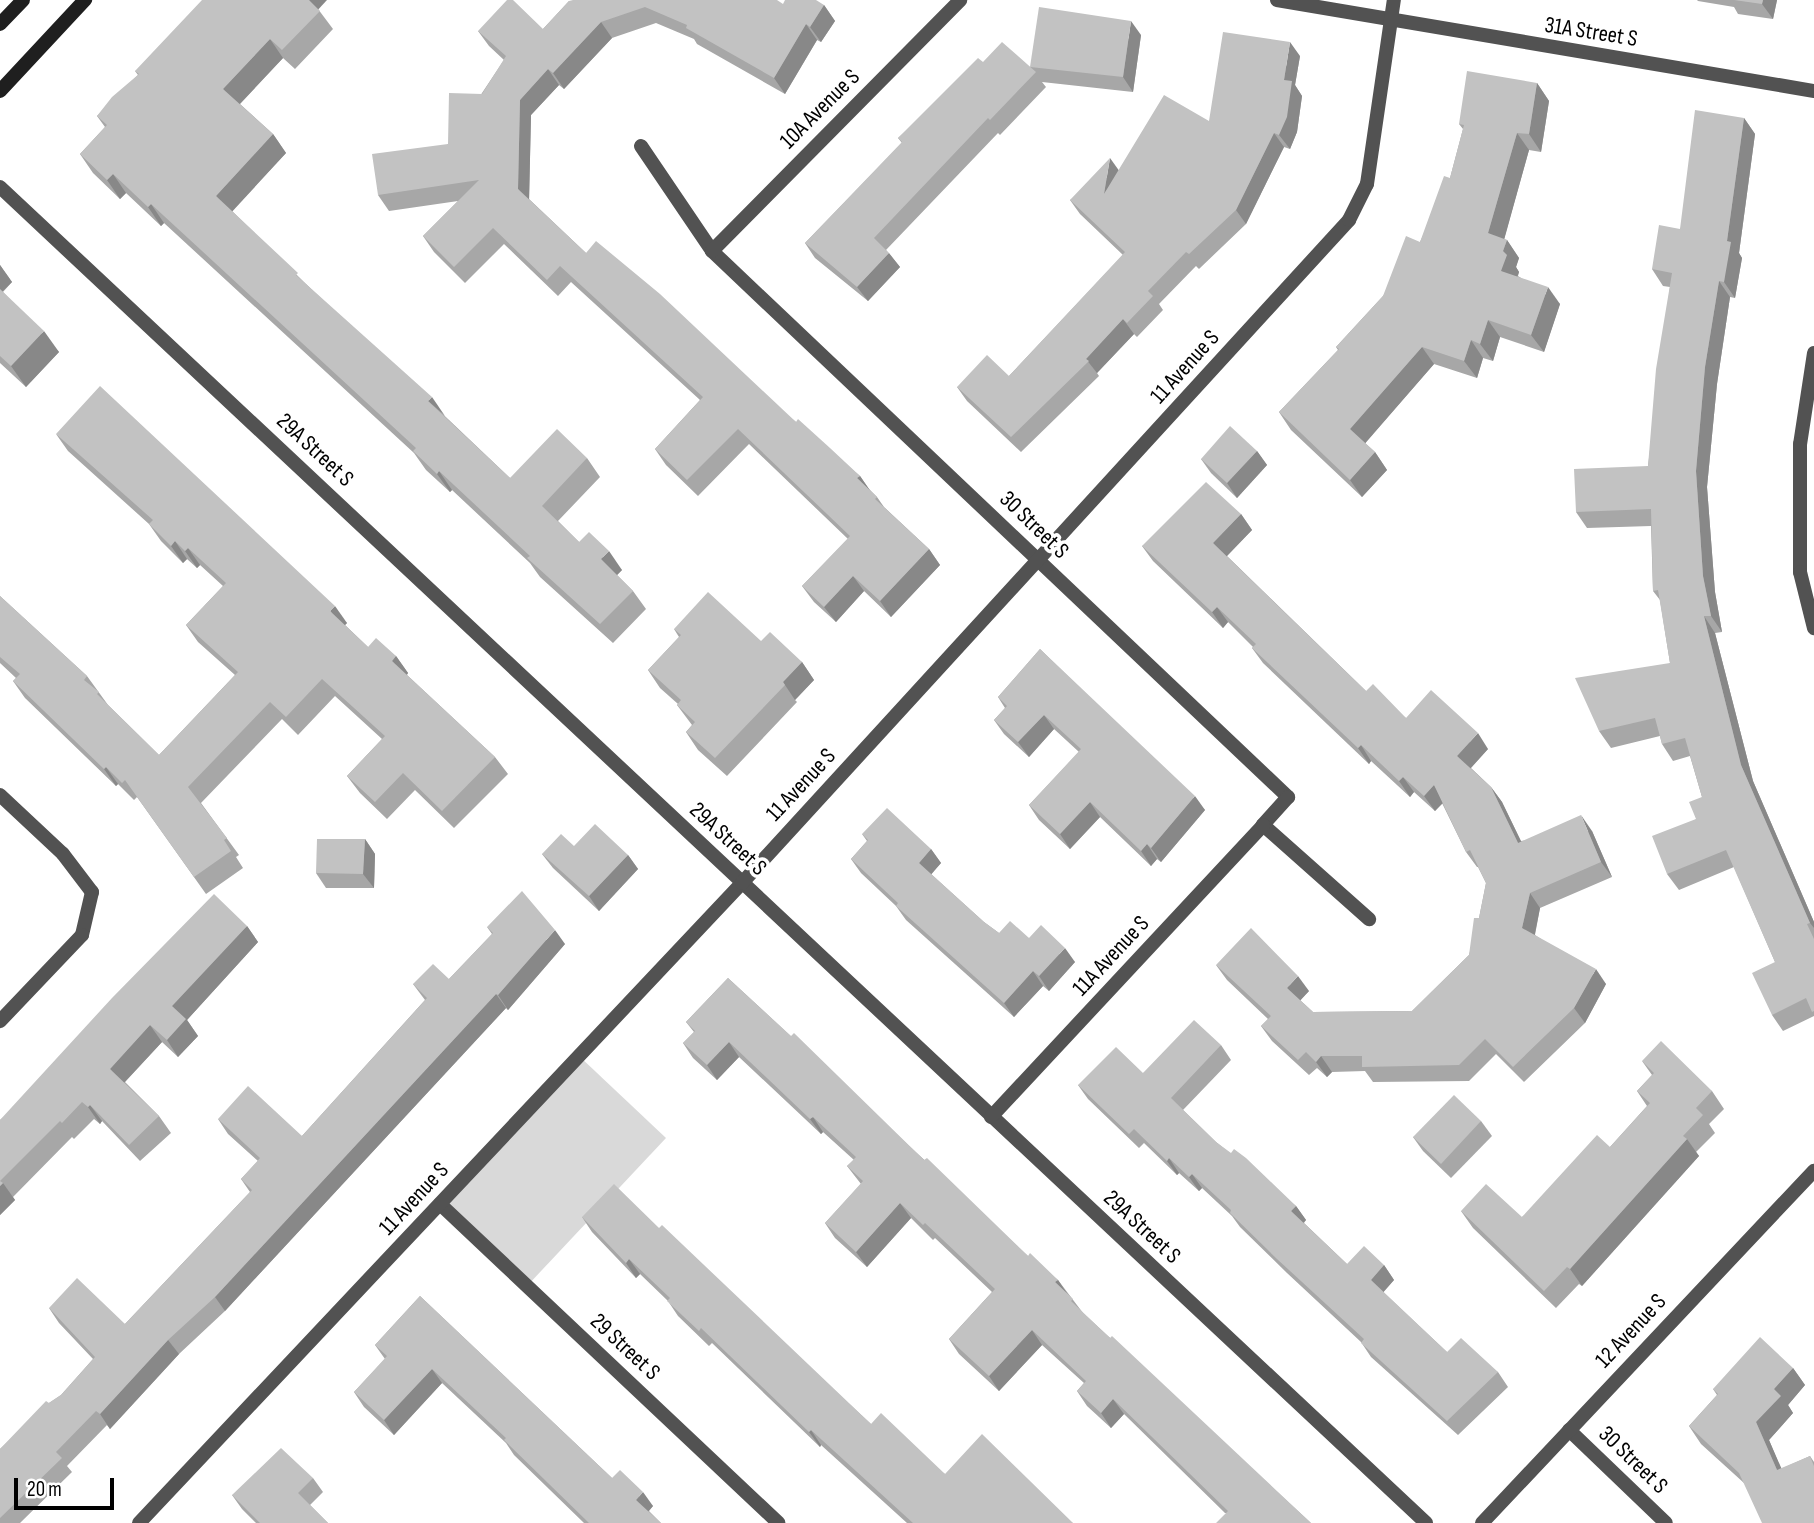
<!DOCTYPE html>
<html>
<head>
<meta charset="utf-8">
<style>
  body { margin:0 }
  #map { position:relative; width:1814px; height:1523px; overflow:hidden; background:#fff; font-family:"Sofia Sans Condensed",sans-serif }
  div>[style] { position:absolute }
  .green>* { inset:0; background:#d9d9d9 }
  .street>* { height:14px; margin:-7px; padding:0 7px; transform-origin:7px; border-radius:7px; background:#525252 }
  .secondary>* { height:14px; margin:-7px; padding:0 7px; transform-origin:7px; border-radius:7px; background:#1f1f1f }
  .wall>* { inset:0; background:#a7a7a7 }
  .shaded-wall>* { inset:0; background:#888 }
  .building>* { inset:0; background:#c2c2c2 }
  span { translate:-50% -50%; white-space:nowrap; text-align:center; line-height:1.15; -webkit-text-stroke:7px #fff; paint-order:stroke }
  .street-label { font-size:23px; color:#000 }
  .scale { position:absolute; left:14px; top:1478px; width:100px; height:32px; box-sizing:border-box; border:4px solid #000; border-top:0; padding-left:9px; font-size:21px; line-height:24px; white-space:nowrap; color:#000; -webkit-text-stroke:5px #fff; paint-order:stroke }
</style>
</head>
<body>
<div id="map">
  <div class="green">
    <div style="clip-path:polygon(579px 1056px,666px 1138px,527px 1286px,440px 1204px)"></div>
  </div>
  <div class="street">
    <div style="left:1277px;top:0;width:545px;rotate:9.62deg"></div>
    <div style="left:641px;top:146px;width:127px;rotate:55.9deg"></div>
    <div style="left:712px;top:251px;width:794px;rotate:43.47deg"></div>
    <div style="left:1288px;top:797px;width:38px;rotate:132deg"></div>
    <div style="left:1263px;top:825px;width:142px;rotate:41.6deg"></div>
    <div style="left:0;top:187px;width:1954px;rotate:43.13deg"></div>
    <div style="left:712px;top:251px;width:353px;rotate:-45.3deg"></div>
    <div style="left:1814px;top:353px;width:92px;rotate:98.7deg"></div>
    <div style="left:1800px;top:444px;width:128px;rotate:90deg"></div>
    <div style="left:1800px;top:572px;width:58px;rotate:76deg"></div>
    <div style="left:0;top:795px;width:86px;rotate:43.1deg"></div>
    <div style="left:63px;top:854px;width:48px;rotate:52.7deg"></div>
    <div style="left:92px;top:892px;width:44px;rotate:103.1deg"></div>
    <div style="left:82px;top:935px;width:119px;rotate:133.6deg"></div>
    <div style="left:991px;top:1117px;width:399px;rotate:-47deg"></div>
    <div style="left:440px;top:1204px;width:465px;rotate:43.3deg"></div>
    <div style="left:1569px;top:1430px;width:134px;rotate:43.8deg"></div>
    <div style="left:139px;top:1523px;width:879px;rotate:-46.71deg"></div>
    <div style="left:742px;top:883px;width:899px;rotate:-47.52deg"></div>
    <div style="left:1349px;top:220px;width:40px;rotate:-63.4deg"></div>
    <div style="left:1367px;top:184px;width:186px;rotate:-81.7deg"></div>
    <div style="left:1482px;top:1523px;width:484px;rotate:-46.7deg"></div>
  </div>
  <div class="secondary">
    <div style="left:0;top:24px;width:33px;rotate:-46deg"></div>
    <div style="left:0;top:91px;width:125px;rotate:-47deg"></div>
  </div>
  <div class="wall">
    <div style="clip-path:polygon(1697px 0,1777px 0,1773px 19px,1738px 14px,1734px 7px,1698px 1px)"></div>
    <div style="clip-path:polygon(569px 1px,824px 5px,835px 21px,821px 42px,817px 40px,785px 94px,697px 44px,694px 39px,656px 23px,612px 38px,564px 89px,559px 85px,531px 115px,529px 199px,586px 253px,796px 422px,860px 476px,869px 489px,877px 497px,884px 507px,929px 549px,940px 565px,891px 617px,864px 591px,836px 622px,814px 602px,802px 586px,848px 539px,749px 444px,698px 496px,666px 465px,655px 449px,700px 400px,571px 282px,558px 296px,504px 244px,465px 283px,434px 252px,423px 236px,458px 201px,389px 211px,378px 195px,448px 144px,504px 60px,489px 46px,478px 31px,543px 29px)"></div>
    <div style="clip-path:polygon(318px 9px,333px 29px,295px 69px,283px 58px,240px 104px,273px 134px,286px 153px,232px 211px,306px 284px,510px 478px,587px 458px,600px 477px,558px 521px,579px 542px,622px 570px,617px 575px,633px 591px,646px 609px,613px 643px,540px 577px,530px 563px,452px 490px,450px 492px,426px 470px,414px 453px,164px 223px,161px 226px,126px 193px,120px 199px,93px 173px,80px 154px,105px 127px,97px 116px,138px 75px,135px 71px)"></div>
    <div style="clip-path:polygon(1141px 35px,1133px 92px,1042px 82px,1046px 87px,1000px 135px,998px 133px,886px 250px,900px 267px,868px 301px,815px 258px,805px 243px,902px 143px,898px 138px,983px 62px,1030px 67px)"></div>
    <div style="clip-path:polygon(1300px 56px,1295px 85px,1302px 96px,1297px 132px,1290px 149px,1284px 147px,1246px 224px,1199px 269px,1196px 266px,1159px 304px,1163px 310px,1137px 337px,1134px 334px,1097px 373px,1099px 376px,1021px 452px,967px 401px,957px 387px,1009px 376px,1123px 255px,1080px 214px,1070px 200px,1119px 170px,1209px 121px)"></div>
    <div style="clip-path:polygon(1537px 83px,1549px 101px,1541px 152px,1529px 150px,1504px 239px,1507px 240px,1519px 258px,1516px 267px,1519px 272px,1518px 276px,1560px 304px,1544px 352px,1500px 337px,1493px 361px,1483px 358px,1477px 378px,1434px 364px,1365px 443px,1375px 452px,1387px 470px,1362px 497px,1291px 430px,1279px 412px,1338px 350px,1336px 347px,1383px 296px,1420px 242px,1450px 178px,1463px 129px,1459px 124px)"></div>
    <div style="clip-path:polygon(1744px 118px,1755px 134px,1739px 253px,1742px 258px,1735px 298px,1730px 297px,1717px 384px,1707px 487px,1715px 592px,1722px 632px,1715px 633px,1753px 781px,1814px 922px,1814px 1016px,1783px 1031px,1772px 1015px,1775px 962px,1734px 867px,1679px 890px,1667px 874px,1696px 819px,1702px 797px,1690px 756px,1673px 761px,1662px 744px,1660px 736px,1611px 748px,1599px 731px,1670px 663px,1660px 600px,1653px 591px,1651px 526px,1587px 528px,1576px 512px,1648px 466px,1670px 287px,1663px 286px,1652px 269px,1680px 229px)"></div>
    <div style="clip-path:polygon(0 265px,12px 282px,3px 292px,59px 352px,26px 387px,0 363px)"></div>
    <div style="clip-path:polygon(56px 434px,347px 623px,345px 625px,368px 647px,396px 656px,408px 673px,407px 675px,495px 757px,508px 774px,454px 828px,415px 790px,387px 819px,360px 793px,347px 776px,382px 739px,335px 696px,298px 735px,282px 719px,201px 803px,239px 855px,236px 857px,243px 868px,206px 894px,137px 797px,134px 800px,118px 784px,116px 786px,25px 698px,13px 681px,16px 678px,0 663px,0 596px,87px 676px,108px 705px,159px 755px,235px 675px,198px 642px,186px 625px,223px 586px,200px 565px,197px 568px,187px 559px,183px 563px,161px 541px,149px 524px,68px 451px)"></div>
    <div style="clip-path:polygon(1257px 451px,1267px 465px,1237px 498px,1211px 473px,1201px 459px)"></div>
    <div style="clip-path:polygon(1241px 514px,1252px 530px,1227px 556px,1366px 691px,1406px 718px,1488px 749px,1471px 768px,1491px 787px,1502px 802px,1521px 841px,1592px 831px,1612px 877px,1540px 908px,1535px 935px,1606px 984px,1585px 1023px,1524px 1082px,1496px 1054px,1469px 1081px,1373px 1082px,1365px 1071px,1332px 1072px,1327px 1077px,1317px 1068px,1309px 1075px,1272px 1041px,1261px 1026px,1268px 1019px,1227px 980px,1216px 965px,1309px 991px,1300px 1000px,1313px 1012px,1412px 1011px,1469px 955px,1479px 918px,1486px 883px,1478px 867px,1477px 867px,1466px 852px,1442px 803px,1435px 811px,1414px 792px,1410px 797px,1371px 761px,1369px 764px,1263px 663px,1252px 648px,1253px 647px,1228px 622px,1223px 628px,1153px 561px,1142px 546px)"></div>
    <div style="clip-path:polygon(674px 629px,761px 641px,802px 662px,814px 680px,795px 700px,797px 702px,727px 776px,698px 750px,686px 732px,692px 725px,677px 705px,678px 704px,660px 688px,648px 670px,679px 637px)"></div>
    <div style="clip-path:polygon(1040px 649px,1205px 810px,1161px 862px,1157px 859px,1151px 866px,1100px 817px,1070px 849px,1039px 820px,1029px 805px,1079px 752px,1054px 729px,1029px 757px,1004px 734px,994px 720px,1005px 708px,998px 697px)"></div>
    <div style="clip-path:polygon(862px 834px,931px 849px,941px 863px,931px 874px,984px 922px,999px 933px,1029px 938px,1075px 962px,1049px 991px,1043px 986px,1014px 1017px,906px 920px,896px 906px,861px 873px,851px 859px,867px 841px)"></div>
    <div style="clip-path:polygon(365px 839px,375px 854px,374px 888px,326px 888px,316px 873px)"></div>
    <div style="clip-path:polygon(574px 846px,628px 855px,638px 869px,599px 911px,553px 868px,542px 854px)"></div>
    <div style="clip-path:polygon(247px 926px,258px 942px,187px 1020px,198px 1036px,178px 1057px,162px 1042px,125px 1082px,159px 1116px,171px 1133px,140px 1161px,102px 1121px,100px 1124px,94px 1119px,74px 1139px,72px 1137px,13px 1197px,15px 1200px,0 1215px,0 1120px)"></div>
    <div style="clip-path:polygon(487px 927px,565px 944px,508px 1010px,506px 1008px,225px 1311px,179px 1354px,110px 1429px,107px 1425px,67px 1466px,72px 1472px,20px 1523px,0 1523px,0 1449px,49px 1403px,61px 1395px,93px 1359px,59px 1323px,49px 1308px,125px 1324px,250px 1192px,241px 1179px,258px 1161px,228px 1134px,218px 1119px,302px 1136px,425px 1000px,413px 984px,449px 979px,492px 934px)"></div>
    <div style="clip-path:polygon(728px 978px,1028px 1256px,1058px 1280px,1083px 1313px,1311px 1523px,1225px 1513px,1124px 1414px,1111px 1428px,1087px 1406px,1077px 1391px,1084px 1383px,1042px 1345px,999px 1391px,959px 1354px,949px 1339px,992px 1292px,935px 1238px,933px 1240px,911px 1218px,867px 1267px,835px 1238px,825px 1223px,861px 1184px,847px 1166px,854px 1160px,823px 1132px,821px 1134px,739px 1057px,717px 1080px,693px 1058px,683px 1043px,694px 1032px,686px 1022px)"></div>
    <div style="clip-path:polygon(1221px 1045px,1231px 1060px,1183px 1110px,1216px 1142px,1296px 1206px,1306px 1220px,1304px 1223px,1347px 1264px,1384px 1265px,1394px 1280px,1383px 1292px,1447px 1352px,1498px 1372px,1508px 1387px,1458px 1435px,1371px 1357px,1361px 1342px,1287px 1273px,1240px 1227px,1232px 1216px,1202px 1188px,1199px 1191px,1179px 1173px,1177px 1175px,1144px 1143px,1139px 1148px,1088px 1099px,1078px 1085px,1143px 1073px)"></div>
    <div style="clip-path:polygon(1642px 1061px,1712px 1091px,1724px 1109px,1709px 1124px,1715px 1133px,1696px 1152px,1699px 1156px,1582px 1286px,1579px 1284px,1556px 1308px,1473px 1228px,1461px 1211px,1522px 1217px,1610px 1147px,1647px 1106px,1637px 1091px,1652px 1075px)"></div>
    <div style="clip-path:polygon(1481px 1121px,1492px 1136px,1451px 1178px,1423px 1151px,1413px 1137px)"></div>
    <div style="clip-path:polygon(582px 1217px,659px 1228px,871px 1424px,945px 1474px,1073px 1523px,907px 1523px,821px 1445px,820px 1447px,712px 1343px,709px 1346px,678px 1316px,668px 1301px,640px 1274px,636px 1278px,592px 1232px)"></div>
    <div style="clip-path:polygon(420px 1296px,612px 1478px,653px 1506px,649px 1511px,661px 1523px,584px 1523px,514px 1455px,506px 1443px,442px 1383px,394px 1435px,364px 1407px,354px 1392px,385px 1359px,375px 1345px)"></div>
    <div style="clip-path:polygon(1793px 1368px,1805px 1385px,1788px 1405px,1793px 1413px,1769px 1440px,1781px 1469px,1810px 1456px,1814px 1462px,1814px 1523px,1744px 1483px,1701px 1444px,1689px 1426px,1717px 1395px,1713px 1389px)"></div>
    <div style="clip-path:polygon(313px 1478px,323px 1492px,310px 1505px,328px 1523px,256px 1523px,242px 1509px,232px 1495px)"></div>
  </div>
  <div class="shaded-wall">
    <div style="clip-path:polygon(306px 0,327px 0,315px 13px)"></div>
    <div style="clip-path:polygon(1763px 0,1777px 0,1773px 19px,1762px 4px)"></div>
    <div style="clip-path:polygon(824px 5px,835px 21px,821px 42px,810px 27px)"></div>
    <div style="clip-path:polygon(1131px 21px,1141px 35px,1133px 92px,1123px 77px)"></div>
    <div style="clip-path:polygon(601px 22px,612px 38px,564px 89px,553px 73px)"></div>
    <div style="clip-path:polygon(806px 24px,817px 40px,785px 94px,774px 78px)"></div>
    <div style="clip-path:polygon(270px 39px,283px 58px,236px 108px,223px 89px)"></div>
    <div style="clip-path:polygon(1290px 42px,1300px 56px,1295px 85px,1302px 96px,1297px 132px,1290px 149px,1279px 135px,1284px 80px)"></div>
    <div style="clip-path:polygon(548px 69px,559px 85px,531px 115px,529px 204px,518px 189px,520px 100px)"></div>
    <div style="clip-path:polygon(1537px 83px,1549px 101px,1541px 152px,1529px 134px)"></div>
    <div style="clip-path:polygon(1744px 118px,1755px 134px,1739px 253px,1742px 258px,1735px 298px,1724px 282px,1727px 241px)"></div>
    <div style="clip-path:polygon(1274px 133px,1284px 147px,1246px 224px,1236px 210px)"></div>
    <div style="clip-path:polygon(1517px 133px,1529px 150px,1501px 251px,1488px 233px)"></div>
    <div style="clip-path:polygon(273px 134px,286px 153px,229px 215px,216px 196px)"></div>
    <div style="clip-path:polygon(1110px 158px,1120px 172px,1104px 194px)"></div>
    <div style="clip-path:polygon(113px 174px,126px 193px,120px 199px,107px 180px)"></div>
    <div style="clip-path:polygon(151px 204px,164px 223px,161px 226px,148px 207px)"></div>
    <div style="clip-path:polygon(1507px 240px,1519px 258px,1516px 267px,1519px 272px,1513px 288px,1501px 271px,1503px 251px)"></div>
    <div style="clip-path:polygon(889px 253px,900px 267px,868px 301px,857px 287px)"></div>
    <div style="clip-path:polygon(0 265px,12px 282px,0 294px)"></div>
    <div style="clip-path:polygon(1719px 281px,1730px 297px,1717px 384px,1707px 487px,1715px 592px,1722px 632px,1711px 616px,1703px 576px,1696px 471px,1705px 367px)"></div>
    <div style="clip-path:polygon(1548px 287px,1560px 304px,1544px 352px,1531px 335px)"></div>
    <div style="clip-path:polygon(1123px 319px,1134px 334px,1097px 373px,1086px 359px)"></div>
    <div style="clip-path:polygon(1488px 320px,1500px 337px,1493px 361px,1480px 344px)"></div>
    <div style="clip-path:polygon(44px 331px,59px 352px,26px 387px,11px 366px)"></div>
    <div style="clip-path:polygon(1471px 340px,1483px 358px,1477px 378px,1464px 361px)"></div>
    <div style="clip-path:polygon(1422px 347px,1434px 364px,1362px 447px,1350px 429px)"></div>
    <div style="clip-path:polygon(432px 397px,445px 416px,428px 401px)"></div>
    <div style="clip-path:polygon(1257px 451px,1267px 465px,1237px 498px,1227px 483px)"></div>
    <div style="clip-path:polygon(1375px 452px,1387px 470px,1362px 497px,1350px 480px)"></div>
    <div style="clip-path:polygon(439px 471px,452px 490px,450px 492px,437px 474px)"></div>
    <div style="clip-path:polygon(860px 476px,871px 492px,857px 478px)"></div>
    <div style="clip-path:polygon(1241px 514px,1252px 530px,1224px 559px,1213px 543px)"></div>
    <div style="clip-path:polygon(175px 541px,187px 559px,183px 563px,171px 546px)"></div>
    <div style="clip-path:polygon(188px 548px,200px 565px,197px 568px,185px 551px)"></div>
    <div style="clip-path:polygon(929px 549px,940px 565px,891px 617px,880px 601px)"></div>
    <div style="clip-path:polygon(609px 551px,622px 570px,614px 578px,601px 559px)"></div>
    <div style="clip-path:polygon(853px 576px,864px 591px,836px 622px,824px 607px)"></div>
    <div style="clip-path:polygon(335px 606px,347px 623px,342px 628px,330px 611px)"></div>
    <div style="clip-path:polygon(1217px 607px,1228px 622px,1223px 628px,1212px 612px)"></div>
    <div style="clip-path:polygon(1704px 616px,1715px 633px,1753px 781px,1814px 922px,1814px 928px,1810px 923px,1741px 765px)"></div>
    <div style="clip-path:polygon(396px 656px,408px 673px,404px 678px,392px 661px)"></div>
    <div style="clip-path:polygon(802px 662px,814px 680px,795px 700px,783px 682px)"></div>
    <div style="clip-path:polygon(1044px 715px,1054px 729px,1029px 757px,1018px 742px)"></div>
    <div style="clip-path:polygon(1478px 733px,1488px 749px,1468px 771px,1457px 756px)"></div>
    <div style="clip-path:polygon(1361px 745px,1371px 761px,1369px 764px,1358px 748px)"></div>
    <div style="clip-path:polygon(106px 767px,118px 784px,116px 786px,104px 769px)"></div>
    <div style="clip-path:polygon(1403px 777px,1414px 792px,1410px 797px,1399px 781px)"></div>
    <div style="clip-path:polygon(1434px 785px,1445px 801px,1435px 811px,1424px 796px)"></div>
    <div style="clip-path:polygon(1491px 787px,1502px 802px,1529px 858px,1518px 843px)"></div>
    <div style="clip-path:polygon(1195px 796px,1205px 810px,1161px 862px,1151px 848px)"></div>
    <div style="clip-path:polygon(1090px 802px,1100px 817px,1070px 849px,1060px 834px)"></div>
    <div style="clip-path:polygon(1581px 815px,1592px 831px,1612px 877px,1601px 862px)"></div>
    <div style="clip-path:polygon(365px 839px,375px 854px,374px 888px,363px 874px)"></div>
    <div style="clip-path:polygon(1147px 844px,1157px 859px,1151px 866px,1141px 851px)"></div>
    <div style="clip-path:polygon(931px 849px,941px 863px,929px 877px,919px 863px)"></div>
    <div style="clip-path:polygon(628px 855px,638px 869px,599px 911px,589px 896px)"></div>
    <div style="clip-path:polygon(1530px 893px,1540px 908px,1533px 943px,1522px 928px)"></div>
    <div style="clip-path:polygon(247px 926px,258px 942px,187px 1020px,198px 1036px,178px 1057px,167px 1040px,172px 1006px)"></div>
    <div style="clip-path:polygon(555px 930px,565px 944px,508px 1010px,498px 995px)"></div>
    <div style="clip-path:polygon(1065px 948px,1075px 962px,1049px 991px,1039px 976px)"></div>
    <div style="clip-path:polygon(1596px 969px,1606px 984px,1585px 1023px,1574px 1008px)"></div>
    <div style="clip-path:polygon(1033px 971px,1043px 986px,1014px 1017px,1004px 1003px)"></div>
    <div style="clip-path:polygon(1298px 976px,1309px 991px,1298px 1003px,1287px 988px)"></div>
    <div style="clip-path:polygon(496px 994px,506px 1008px,225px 1311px,215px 1297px)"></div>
    <div style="clip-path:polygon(150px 1025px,162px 1042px,122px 1085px,110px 1069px)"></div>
    <div style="clip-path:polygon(729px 1042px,739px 1057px,717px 1080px,707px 1065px)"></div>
    <div style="clip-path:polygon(1321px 1056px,1332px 1072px,1327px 1077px,1316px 1062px)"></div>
    <div style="clip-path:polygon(90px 1105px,102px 1121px,100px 1124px,88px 1107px)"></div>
    <div style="clip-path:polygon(813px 1117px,823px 1132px,821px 1134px,810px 1119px)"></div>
    <div style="clip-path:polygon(1687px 1139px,1699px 1156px,1582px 1286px,1570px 1269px)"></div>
    <div style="clip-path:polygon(1169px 1158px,1179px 1173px,1177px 1175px,1167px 1161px)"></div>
    <div style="clip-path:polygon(1192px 1174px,1202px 1188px,1199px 1191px,1189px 1177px)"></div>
    <div style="clip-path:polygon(3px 1183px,15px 1200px,0 1215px,0 1186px)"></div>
    <div style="clip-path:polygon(900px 1203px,911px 1218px,867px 1267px,856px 1252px)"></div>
    <div style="clip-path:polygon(1296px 1206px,1306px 1220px,1301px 1225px,1291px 1211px)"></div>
    <div style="clip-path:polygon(629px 1259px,640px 1274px,636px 1278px,626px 1263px)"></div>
    <div style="clip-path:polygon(1384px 1265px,1394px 1280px,1381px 1295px,1371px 1280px)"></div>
    <div style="clip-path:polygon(1058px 1280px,1068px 1295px,1055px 1282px)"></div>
    <div style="clip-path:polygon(1032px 1330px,1042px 1345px,999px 1391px,989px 1376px)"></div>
    <div style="clip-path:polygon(168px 1340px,179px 1354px,110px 1429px,100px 1414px)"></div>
    <div style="clip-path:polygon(1793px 1368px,1805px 1385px,1788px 1405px,1793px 1413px,1769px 1440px,1790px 1488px,1777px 1470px,1756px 1422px,1774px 1389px)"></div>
    <div style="clip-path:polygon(432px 1369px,442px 1383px,394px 1435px,384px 1420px)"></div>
    <div style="clip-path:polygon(1113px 1399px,1124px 1414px,1111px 1428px,1101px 1413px)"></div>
    <div style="clip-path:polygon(811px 1430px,821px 1445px,820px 1447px,809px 1432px)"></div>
    <div style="clip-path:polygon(643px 1492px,653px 1506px,646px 1514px,636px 1500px)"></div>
  </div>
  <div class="building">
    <div style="clip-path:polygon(202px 0,309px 0,320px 11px,282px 50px,270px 39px,223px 89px,273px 134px,216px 196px,298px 273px,296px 275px,432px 397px,428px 401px,510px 478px,557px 429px,587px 458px,542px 506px,579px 542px,589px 532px,609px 551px,601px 559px,633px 591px,600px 624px,527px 558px,530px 556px,439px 471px,437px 474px,413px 451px,416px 448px,151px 204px,148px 207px,113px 174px,107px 180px,80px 154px,107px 125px,97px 116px,112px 97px,139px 74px,135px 71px)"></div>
    <div style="clip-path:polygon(507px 0,513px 0,543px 29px,569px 1px,573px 0,777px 0,783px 4px,785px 0,816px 0,824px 5px,810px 27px,806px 24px,774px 78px,686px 28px,687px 25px,645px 7px,601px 22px,553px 73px,548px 69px,520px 100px,518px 189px,586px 253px,596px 241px,660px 294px,796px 422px,798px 419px,830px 448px,860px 476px,857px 478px,877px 497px,875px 499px,929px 549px,880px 601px,853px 576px,824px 607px,802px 586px,850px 536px,738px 429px,687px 480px,655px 449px,703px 397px,560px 266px,547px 280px,493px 228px,454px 267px,423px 236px,479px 180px,378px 195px,372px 154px,448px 144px,449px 93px,482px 94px,506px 56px,478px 31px)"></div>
    <div style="clip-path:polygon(1734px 0,1763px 0,1762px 4px)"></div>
    <div style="clip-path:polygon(1039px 7px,1131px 21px,1123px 77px,1030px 67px)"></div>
    <div style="clip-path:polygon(1223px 32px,1290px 42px,1284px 80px,1292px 81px,1287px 117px,1279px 135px,1274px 133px,1236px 210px,1189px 254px,1186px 252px,1148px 291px,1153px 296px,1127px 323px,1123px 319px,1086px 359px,1089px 361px,1011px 437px,957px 387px,987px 355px,1009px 376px,1125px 252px,1070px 200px,1110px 158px,1104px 194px,1164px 95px,1209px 121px)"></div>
    <div style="clip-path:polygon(1002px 42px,1036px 72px,990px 120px,988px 118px,874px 238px,889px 253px,857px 287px,805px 243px,902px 142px,898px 138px,978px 58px,983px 62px)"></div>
    <div style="clip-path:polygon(1467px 71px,1537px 83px,1529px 134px,1517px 133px,1488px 233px,1507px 240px,1503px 251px,1507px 255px,1501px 271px,1548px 287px,1531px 335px,1488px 320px,1480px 344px,1471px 340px,1464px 361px,1422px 347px,1350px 429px,1375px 452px,1350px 480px,1279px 412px,1339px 349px,1336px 347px,1383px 296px,1406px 236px,1420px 242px,1444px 176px,1450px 178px,1464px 125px,1459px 124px)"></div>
    <div style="clip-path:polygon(1695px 110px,1744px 118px,1727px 241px,1731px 242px,1724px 282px,1719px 281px,1705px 367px,1696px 471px,1703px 576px,1711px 616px,1704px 616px,1741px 765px,1810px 923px,1807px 924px,1814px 939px,1814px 1011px,1812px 1012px,1806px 998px,1772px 1015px,1752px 973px,1775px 962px,1726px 850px,1667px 874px,1652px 836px,1696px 819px,1689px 802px,1702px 797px,1685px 738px,1662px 744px,1655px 718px,1599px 731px,1575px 678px,1670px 663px,1658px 590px,1653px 591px,1651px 509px,1576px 512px,1574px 469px,1648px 466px,1656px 369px,1672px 273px,1652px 269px,1659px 225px,1680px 229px)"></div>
    <div style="clip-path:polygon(0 289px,44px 331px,11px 366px,0 356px)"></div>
    <div style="clip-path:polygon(100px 386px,335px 606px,330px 611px,368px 647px,376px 638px,396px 656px,392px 661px,495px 757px,442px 811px,403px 773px,375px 802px,347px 776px,385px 736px,322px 679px,286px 717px,270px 702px,188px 787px,227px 838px,224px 840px,231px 851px,194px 877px,125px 780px,122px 783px,106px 767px,104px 769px,13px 681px,20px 674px,0 657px,0 596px,87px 676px,84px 680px,99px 692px,97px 694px,159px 755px,238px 672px,186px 625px,226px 583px,188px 548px,185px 551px,175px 541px,171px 546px,149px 524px,153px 520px,56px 434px)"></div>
    <div style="clip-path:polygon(1230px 426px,1257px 451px,1227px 483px,1201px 459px)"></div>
    <div style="clip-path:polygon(1206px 482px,1241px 514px,1213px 543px,1366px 691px,1373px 684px,1406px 718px,1431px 690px,1478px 733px,1457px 756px,1491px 787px,1518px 843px,1581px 815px,1601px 862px,1530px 893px,1522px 928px,1596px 969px,1574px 1008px,1513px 1067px,1485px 1039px,1459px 1065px,1362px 1067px,1362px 1056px,1321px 1056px,1316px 1062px,1306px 1052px,1298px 1060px,1261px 1026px,1271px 1016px,1216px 965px,1251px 928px,1298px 976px,1287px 988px,1313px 1012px,1412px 1011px,1469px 955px,1474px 918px,1479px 918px,1486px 883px,1470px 850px,1466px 852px,1434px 785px,1424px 796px,1403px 777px,1399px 781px,1361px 745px,1358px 748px,1252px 648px,1256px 644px,1217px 607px,1212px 612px,1142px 546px)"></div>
    <div style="clip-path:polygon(708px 592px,761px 641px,770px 632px,802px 662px,783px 682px,785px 685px,715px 758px,686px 732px,695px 722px,677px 705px,681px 700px,648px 670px,681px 635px,674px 629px)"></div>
    <div style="clip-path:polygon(1040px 649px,1195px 796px,1151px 848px,1147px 844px,1141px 851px,1090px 802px,1060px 834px,1029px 805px,1081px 749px,1044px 715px,1018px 742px,994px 720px,1007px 706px,998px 697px)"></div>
    <div style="clip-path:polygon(887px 808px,931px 849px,919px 863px,984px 922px,999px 933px,1010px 921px,1029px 938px,1041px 925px,1065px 948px,1039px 976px,1033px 971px,1004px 1003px,896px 906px,898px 903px,851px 859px,868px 840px,862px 834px)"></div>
    <div style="clip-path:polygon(595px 824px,628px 855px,589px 896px,542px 854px,561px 834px,574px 846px)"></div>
    <div style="clip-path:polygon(317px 839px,365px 839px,363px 874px,316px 873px)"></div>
    <div style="clip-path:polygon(522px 891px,555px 930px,498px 995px,496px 994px,215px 1297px,168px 1340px,100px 1414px,96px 1411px,56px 1452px,62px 1458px,0 1518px,0 1449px,46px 1401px,49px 1403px,61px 1395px,95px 1357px,49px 1308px,77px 1278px,125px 1324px,252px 1190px,241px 1179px,260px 1158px,218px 1119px,248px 1086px,302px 1136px,427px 998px,413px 984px,433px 964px,449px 979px,493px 933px,487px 927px)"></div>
    <div style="clip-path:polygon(214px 894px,247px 926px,172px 1006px,186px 1019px,167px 1040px,150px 1025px,110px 1069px,159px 1116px,129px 1145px,90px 1105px,88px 1107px,82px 1102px,62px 1123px,60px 1121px,0 1181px,3px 1183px,0 1186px,0 1120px,112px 998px)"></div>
    <div style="clip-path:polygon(728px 978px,791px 1036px,794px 1033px,924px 1160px,927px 1158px,1028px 1256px,1030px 1253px,1058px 1280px,1055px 1282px,1073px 1299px,1071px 1301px,1110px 1338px,1112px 1336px,1311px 1523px,1216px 1523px,1228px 1511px,1113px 1399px,1101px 1413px,1077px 1391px,1086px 1381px,1032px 1330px,989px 1376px,949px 1339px,995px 1289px,925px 1223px,923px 1225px,900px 1203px,856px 1252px,825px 1223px,863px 1181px,847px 1166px,856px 1157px,813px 1117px,810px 1119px,729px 1042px,707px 1065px,683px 1043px,695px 1031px,686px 1022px)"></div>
    <div style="clip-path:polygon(1194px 1020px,1221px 1045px,1171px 1098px,1216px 1142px,1231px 1153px,1234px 1149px,1246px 1158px,1296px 1206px,1291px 1211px,1347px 1264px,1364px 1246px,1384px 1265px,1371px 1280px,1447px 1352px,1461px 1338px,1498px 1372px,1447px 1421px,1361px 1343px,1364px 1339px,1277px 1259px,1230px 1213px,1231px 1210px,1192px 1174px,1189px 1177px,1169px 1158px,1167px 1161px,1134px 1129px,1129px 1134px,1078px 1085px,1116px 1047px,1143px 1073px)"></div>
    <div style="clip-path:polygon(1661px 1041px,1712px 1091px,1696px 1108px,1703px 1115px,1683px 1136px,1687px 1139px,1570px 1269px,1567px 1267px,1544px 1291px,1461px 1211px,1486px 1184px,1522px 1217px,1597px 1135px,1610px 1147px,1650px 1103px,1637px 1091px,1654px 1073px,1642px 1061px)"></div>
    <div style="clip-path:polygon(1454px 1095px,1481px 1121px,1441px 1164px,1413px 1137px)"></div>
    <div style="clip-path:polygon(614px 1184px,659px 1228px,662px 1225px,871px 1424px,881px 1413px,945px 1474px,982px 1434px,1073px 1523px,913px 1523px,811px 1430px,809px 1432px,701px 1328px,699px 1331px,667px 1301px,670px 1298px,629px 1259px,626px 1263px,582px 1217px)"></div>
    <div style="clip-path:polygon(420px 1296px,612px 1478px,620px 1470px,643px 1492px,636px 1500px,661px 1523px,589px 1523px,504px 1440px,506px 1438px,432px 1369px,384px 1420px,354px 1392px,387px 1356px,375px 1345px)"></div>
    <div style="clip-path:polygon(1760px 1337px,1793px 1368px,1774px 1389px,1781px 1396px,1756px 1422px,1777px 1470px,1810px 1456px,1814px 1466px,1814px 1523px,1762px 1523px,1739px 1473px,1689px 1426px,1718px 1394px,1713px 1389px)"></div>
    <div style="clip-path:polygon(281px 1448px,313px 1478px,298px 1493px,328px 1523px,260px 1523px,232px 1495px)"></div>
  </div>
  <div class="street-label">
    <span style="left:1591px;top:32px;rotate:9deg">31A Street S</span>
    <span style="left:820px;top:109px;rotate:-45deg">10A Avenue S</span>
    <span style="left:1185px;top:367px;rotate:-48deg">11 Avenue S</span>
    <span style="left:315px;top:450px;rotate:43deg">29A Street S</span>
    <span style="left:1034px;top:525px;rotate:44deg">30 Street S</span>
    <span style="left:801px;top:785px;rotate:-47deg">11 Avenue S</span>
    <span style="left:728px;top:839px;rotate:43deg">29A Street S</span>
    <span style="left:1111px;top:956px;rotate:-47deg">11A Avenue S</span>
    <span style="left:414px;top:1199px;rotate:-47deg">11 Avenue S</span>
    <span style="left:1142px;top:1227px;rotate:43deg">29A Street S</span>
    <span style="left:1631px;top:1331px;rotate:-47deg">12 Avenue S</span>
    <span style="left:625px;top:1347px;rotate:43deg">29 Street S</span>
    <span style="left:1633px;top:1460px;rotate:44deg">30 Street S</span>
  </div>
  <div class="scale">20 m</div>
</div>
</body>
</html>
